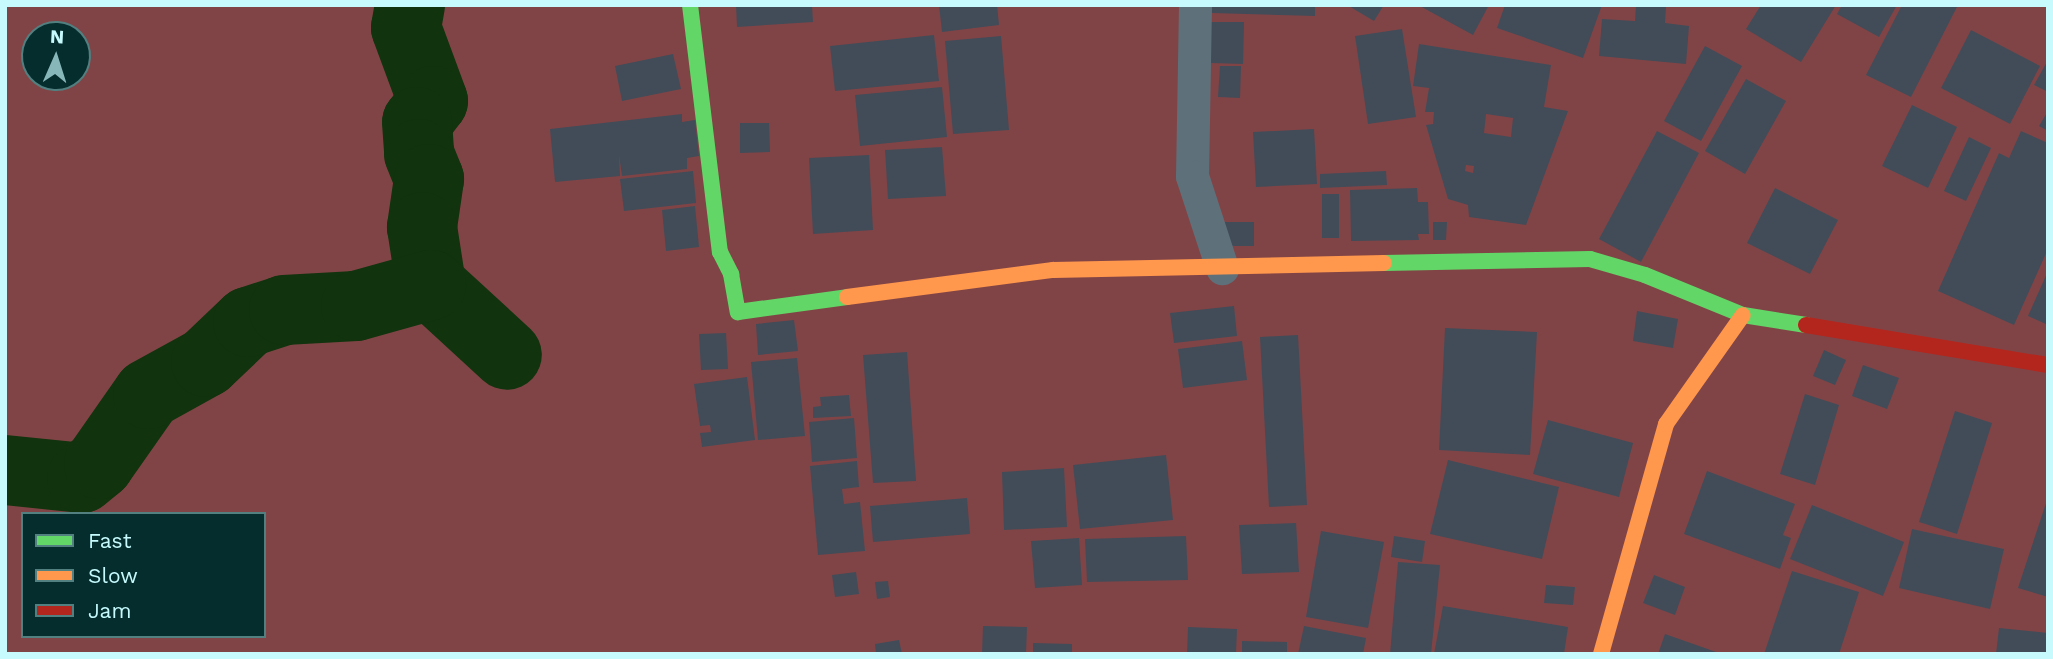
<!DOCTYPE html>
<html>
<head>
<meta charset="utf-8">
<style>
  body { margin:0 }
  #map { position:relative; width:2053px; height:659px; overflow:hidden; background:#123a3c; font-family:"Work Sans",sans-serif }
  div>[style] { position:absolute }
  .green>* { inset:0; background:#814446 }
  .river>* { height:70px; margin:-35px; padding:0 35px; transform-origin:35px; border-radius:35px; background:#11330d }
  .building>* { inset:0; background:#424c58 }
  .street>* { height:33px; margin:-16.5px; padding:0 16.5px; transform-origin:16.5px; border-radius:16.5px; background:#5e717a }
  .fast>* { height:16px; margin:-8px; padding:0 8px; transform-origin:8px; border-radius:8px; background:#63d668 }
  .slow>* { height:16px; margin:-8px; padding:0 8px; transform-origin:8px; border-radius:8px; background:#ff974d }
  .jam>* { height:16px; margin:-8px; padding:0 8px; transform-origin:8px; border-radius:8px; background:#b3261e }
  span { translate:-50% -50%; white-space:nowrap; text-align:center; line-height:1.15; -webkit-text-stroke:7px #052d2e; paint-order:stroke }
  .frame { position:absolute; inset:0; border:7px solid #c6fafc; pointer-events:none }
  .legend { position:absolute; left:21px; top:512px; width:245px; height:126px; box-sizing:border-box; background:#052d2e; border:2px solid #527f80; margin:0; padding:9px 12px; list-style:none; font-size:21px; color:#c6fafc }
  .legend li { display:flex; align-items:center; gap:14px; height:35px }
  .legend b { width:35px; border:2px solid #527f80 }
  .north { position:absolute; left:21px; top:21px; width:70px; height:70px; box-sizing:border-box; background:#052d2e; border:2px solid #527f80; border-radius:50%; rotate:3deg; font-size:19px; font-weight:700; line-height:28px; text-align:center; color:#c6fafc }
  .north::after { content:''; display:block; margin:auto; width:24px; height:32px; background:#87b7b9; clip-path:polygon(50% 0,100% 100%,50% 72%,0 100%) }
</style>
</head>
<body>
<div id="map">
  <div class="green">
    <div style="clip-path:polygon(evenodd,5px 5px,2048px 5px,2048px 654px,5px 654px,5px 5px,35px 35px,77px 35px,77px 77px,35px 77px,35px 35px,5px 5px,23px 514px,264px 514px,264px 636px,23px 636px,23px 514px)"></div>
  </div>
  <div class="river">
    <div style="left:410px;top:5px;width:23px;rotate:100deg"></div>
    <div style="left:406px;top:28px;width:78px;rotate:69.7deg"></div>
    <div style="left:433px;top:101px;width:26px;rotate:127deg"></div>
    <div style="left:417px;top:122px;width:32px;rotate:86deg"></div>
    <div style="left:419px;top:154px;width:27px;rotate:68deg"></div>
    <div style="left:429px;top:179px;width:49px;rotate:98.3deg"></div>
    <div style="left:422px;top:227px;width:59px;rotate:81.2deg"></div>
    <div style="left:431px;top:285px;width:103px;rotate:42.6deg"></div>
    <div style="left:5px;top:470px;width:77px;rotate:5.9deg"></div>
    <div style="left:82px;top:478px;width:22px;rotate:-39deg"></div>
    <div style="left:99px;top:464px;width:85px;rotate:-55deg"></div>
    <div style="left:148px;top:394px;width:66px;rotate:-28.9deg"></div>
    <div style="left:206px;top:362px;width:58px;rotate:-43.6deg"></div>
    <div style="left:248px;top:322px;width:38px;rotate:-18deg"></div>
    <div style="left:284px;top:310px;width:72px;rotate:-3.2deg"></div>
    <div style="left:356px;top:306px;width:78px;rotate:-15.6deg"></div>
  </div>
  <div class="building">
    <div style="clip-path:polygon(736px 5px,812px 5px,813px 22px,737px 27px)"></div>
    <div style="clip-path:polygon(939px 5px,997px 5px,999px 25px,942px 32px)"></div>
    <div style="clip-path:polygon(1212px 5px,1315px 5px,1315px 16px,1211px 13px)"></div>
    <div style="clip-path:polygon(1347px 5px,1384px 5px,1374px 21px)"></div>
    <div style="clip-path:polygon(1418px 5px,1489px 5px,1473px 35px)"></div>
    <div style="clip-path:polygon(1505px 5px,1602px 5px,1583px 58px,1497px 28px)"></div>
    <div style="clip-path:polygon(1636px 5px,1666px 6px,1665px 23px,1689px 26px,1686px 64px,1599px 56px,1602px 19px,1635px 21px)"></div>
    <div style="clip-path:polygon(1761px 5px,1836px 5px,1801px 62px,1746px 29px)"></div>
    <div style="clip-path:polygon(1842px 5px,1897px 5px,1879px 37px,1837px 14px)"></div>
    <div style="clip-path:polygon(1902px 5px,1958px 5px,1911px 97px,1866px 75px)"></div>
    <div style="clip-path:polygon(1210px 22px,1244px 22px,1243px 64px,1210px 63px)"></div>
    <div style="clip-path:polygon(1402px 29px,1416px 117px,1368px 124px,1355px 36px)"></div>
    <div style="clip-path:polygon(1971px 30px,2040px 66px,2010px 124px,1941px 88px)"></div>
    <div style="clip-path:polygon(934px 35px,939px 81px,835px 91px,830px 46px)"></div>
    <div style="clip-path:polygon(1001px 36px,1009px 130px,953px 134px,945px 41px)"></div>
    <div style="clip-path:polygon(evenodd,1419px 44px,1551px 65px,1544px 107px,1568px 111px,1526px 225px,1469px 217px,1468px 205px,1448px 199px,1426px 125px,1433px 124px,1434px 112px,1425px 112px,1429px 88px,1413px 86px,1419px 44px,1486px 114px,1513px 118px,1511px 137px,1484px 133px,1486px 114px,1419px 44px,1466px 165px,1474px 166px,1473px 173px,1465px 171px,1466px 165px)"></div>
    <div style="clip-path:polygon(1705px 46px,1742px 66px,1701px 141px,1664px 121px)"></div>
    <div style="clip-path:polygon(673px 54px,681px 89px,622px 101px,615px 66px)"></div>
    <div style="clip-path:polygon(2048px 60px,2048px 92px,2034px 85px)"></div>
    <div style="clip-path:polygon(1220px 66px,1241px 66px,1240px 98px,1218px 97px)"></div>
    <div style="clip-path:polygon(1746px 79px,1786px 101px,1745px 174px,1705px 151px)"></div>
    <div style="clip-path:polygon(942px 87px,947px 137px,860px 146px,855px 95px)"></div>
    <div style="clip-path:polygon(1912px 105px,1957px 127px,1928px 188px,1882px 166px)"></div>
    <div style="clip-path:polygon(2048px 111px,2048px 131px,2039px 126px)"></div>
    <div style="clip-path:polygon(682px 114px,682px 122px,695px 120px,699px 156px,687px 158px,687px 169px,622px 176px,619px 155px,620px 176px,555px 182px,550px 129px)"></div>
    <div style="clip-path:polygon(740px 123px,769px 123px,770px 152px,740px 153px)"></div>
    <div style="clip-path:polygon(1314px 129px,1317px 184px,1256px 187px,1253px 132px)"></div>
    <div style="clip-path:polygon(1657px 131px,1699px 153px,1641px 262px,1599px 239px)"></div>
    <div style="clip-path:polygon(2021px 131px,2048px 143px,2048px 249px,2014px 325px,1938px 291px,1999px 153px,2009px 158px)"></div>
    <div style="clip-path:polygon(1969px 137px,1991px 148px,1966px 201px,1944px 191px)"></div>
    <div style="clip-path:polygon(942px 147px,946px 196px,888px 199px,885px 150px)"></div>
    <div style="clip-path:polygon(869px 155px,873px 230px,813px 234px,809px 158px)"></div>
    <div style="clip-path:polygon(693px 171px,696px 203px,624px 211px,620px 179px)"></div>
    <div style="clip-path:polygon(1386px 171px,1387px 185px,1320px 188px,1320px 174px)"></div>
    <div style="clip-path:polygon(1417px 188px,1418px 202px,1428px 202px,1429px 234px,1418px 234px,1419px 240px,1351px 241px,1350px 190px)"></div>
    <div style="clip-path:polygon(1775px 188px,1838px 220px,1810px 274px,1747px 243px)"></div>
    <div style="clip-path:polygon(1322px 194px,1339px 194px,1339px 238px,1322px 238px)"></div>
    <div style="clip-path:polygon(695px 206px,699px 247px,666px 251px,662px 210px)"></div>
    <div style="clip-path:polygon(1217px 222px,1254px 222px,1254px 246px,1216px 246px)"></div>
    <div style="clip-path:polygon(1433px 222px,1447px 222px,1446px 240px,1433px 240px)"></div>
    <div style="clip-path:polygon(2048px 271px,2048px 325px,2028px 316px)"></div>
    <div style="clip-path:polygon(1234px 306px,1237px 336px,1174px 343px,1170px 313px)"></div>
    <div style="clip-path:polygon(1637px 311px,1678px 319px,1673px 348px,1633px 341px)"></div>
    <div style="clip-path:polygon(794px 320px,798px 351px,758px 355px,756px 324px)"></div>
    <div style="clip-path:polygon(1445px 328px,1537px 332px,1530px 455px,1439px 450px)"></div>
    <div style="clip-path:polygon(726px 333px,728px 369px,701px 370px,699px 334px)"></div>
    <div style="clip-path:polygon(1298px 335px,1307px 505px,1269px 507px,1260px 337px)"></div>
    <div style="clip-path:polygon(1242px 341px,1247px 380px,1183px 388px,1178px 349px)"></div>
    <div style="clip-path:polygon(1824px 350px,1846px 360px,1835px 385px,1813px 376px)"></div>
    <div style="clip-path:polygon(907px 352px,916px 481px,873px 483px,863px 355px)"></div>
    <div style="clip-path:polygon(797px 358px,805px 436px,758px 440px,751px 362px)"></div>
    <div style="clip-path:polygon(1863px 365px,1899px 378px,1887px 409px,1852px 396px)"></div>
    <div style="clip-path:polygon(747px 377px,755px 440px,702px 447px,700px 433px,711px 432px,710px 425px,700px 426px,694px 384px)"></div>
    <div style="clip-path:polygon(1805px 394px,1839px 405px,1815px 485px,1780px 474px)"></div>
    <div style="clip-path:polygon(849px 395px,851px 416px,813px 418px,813px 407px,821px 406px,820px 397px)"></div>
    <div style="clip-path:polygon(1955px 411px,1992px 423px,1957px 534px,1919px 522px)"></div>
    <div style="clip-path:polygon(854px 418px,857px 458px,812px 462px,809px 422px)"></div>
    <div style="clip-path:polygon(1548px 420px,1633px 443px,1619px 497px,1533px 474px)"></div>
    <div style="clip-path:polygon(1166px 455px,1173px 520px,1080px 529px,1073px 465px)"></div>
    <div style="clip-path:polygon(1448px 460px,1559px 487px,1542px 559px,1430px 534px)"></div>
    <div style="clip-path:polygon(857px 461px,859px 487px,842px 489px,844px 504px,860px 502px,865px 551px,818px 555px,810px 466px)"></div>
    <div style="clip-path:polygon(1064px 468px,1067px 527px,1004px 530px,1002px 472px)"></div>
    <div style="clip-path:polygon(1707px 471px,1795px 504px,1783px 535px,1791px 538px,1780px 569px,1684px 534px)"></div>
    <div style="clip-path:polygon(2048px 497px,2048px 597px,2018px 588px)"></div>
    <div style="clip-path:polygon(967px 498px,970px 534px,873px 542px,870px 506px)"></div>
    <div style="clip-path:polygon(1812px 505px,1904px 542px,1883px 596px,1790px 559px)"></div>
    <div style="clip-path:polygon(1296px 523px,1299px 572px,1242px 574px,1239px 525px)"></div>
    <div style="clip-path:polygon(1912px 529px,2004px 549px,1990px 609px,1899px 588px)"></div>
    <div style="clip-path:polygon(1321px 531px,1384px 542px,1368px 628px,1306px 617px)"></div>
    <div style="clip-path:polygon(1186px 536px,1188px 580px,1087px 582px,1085px 539px)"></div>
    <div style="clip-path:polygon(1394px 536px,1425px 541px,1422px 562px,1391px 557px)"></div>
    <div style="clip-path:polygon(1079px 538px,1082px 585px,1035px 588px,1031px 541px)"></div>
    <div style="clip-path:polygon(1398px 562px,1440px 565px,1431px 654px,1390px 654px)"></div>
    <div style="clip-path:polygon(1792px 571px,1859px 592px,1839px 654px,1764px 654px)"></div>
    <div style="clip-path:polygon(856px 572px,859px 594px,835px 597px,832px 575px)"></div>
    <div style="clip-path:polygon(1654px 575px,1685px 587px,1675px 615px,1643px 603px)"></div>
    <div style="clip-path:polygon(888px 581px,890px 597px,877px 599px,875px 582px)"></div>
    <div style="clip-path:polygon(1546px 585px,1575px 587px,1573px 605px,1544px 603px)"></div>
    <div style="clip-path:polygon(1443px 606px,1568px 627px,1564px 654px,1434px 654px)"></div>
    <div style="clip-path:polygon(983px 626px,1027px 627px,1026px 654px,982px 654px)"></div>
    <div style="clip-path:polygon(1304px 626px,1366px 638px,1363px 654px,1298px 654px)"></div>
    <div style="clip-path:polygon(1188px 627px,1237px 629px,1236px 654px,1187px 654px)"></div>
    <div style="clip-path:polygon(1999px 628px,2048px 633px,2048px 654px,1996px 654px)"></div>
    <div style="clip-path:polygon(1665px 634px,1719px 653px,1719px 654px,1658px 654px)"></div>
    <div style="clip-path:polygon(899px 640px,902px 654px,876px 654px,875px 644px)"></div>
    <div style="clip-path:polygon(1242px 641px,1287px 642px,1287px 654px,1242px 654px)"></div>
    <div style="clip-path:polygon(1033px 643px,1072px 644px,1072px 654px,1033px 654px)"></div>
  </div>
  <div class="street">
    <div style="left:1195px;top:5px;width:171px;rotate:91deg"></div>
    <div style="left:1192px;top:176px;width:97px;rotate:71.9deg"></div>
  </div>
  <div class="fast">
    <div style="left:690px;top:5px;width:249px;rotate:83.1deg"></div>
    <div style="left:720px;top:252px;width:25px;rotate:63deg"></div>
    <div style="left:731px;top:274px;width:39px;rotate:80deg"></div>
    <div style="left:738px;top:312px;width:110px;rotate:-7.8deg"></div>
    <div style="left:1384px;top:263px;width:206px;rotate:-1.1deg"></div>
    <div style="left:1590px;top:259px;width:57px;rotate:16.2deg"></div>
    <div style="left:1645px;top:275px;width:106px;rotate:22.2deg"></div>
    <div style="left:1743px;top:315px;width:64px;rotate:9deg"></div>
  </div>
  <div class="slow">
    <div style="left:847px;top:297px;width:208px;rotate:-7.5deg"></div>
    <div style="left:1053px;top:270px;width:331px;rotate:-1.2deg"></div>
    <div style="left:1601px;top:654px;width:239px;rotate:-74.2deg"></div>
    <div style="left:1666px;top:424px;width:133px;rotate:-54.8deg"></div>
  </div>
  <div class="jam">
    <div style="left:1806px;top:325px;width:245px;rotate:9.4deg"></div>
  </div>
  <div class="frame"></div>
  <ul class="legend">
  <li><b style="height:9px;background:#63d668"></b>Fast</li>
  <li><b style="height:9px;background:#ff974d"></b>Slow</li>
  <li><b style="height:9px;background:#b3261e"></b>Jam</li>
  </ul>
  <div class="north">N</div>
</div>
</body>
</html>
